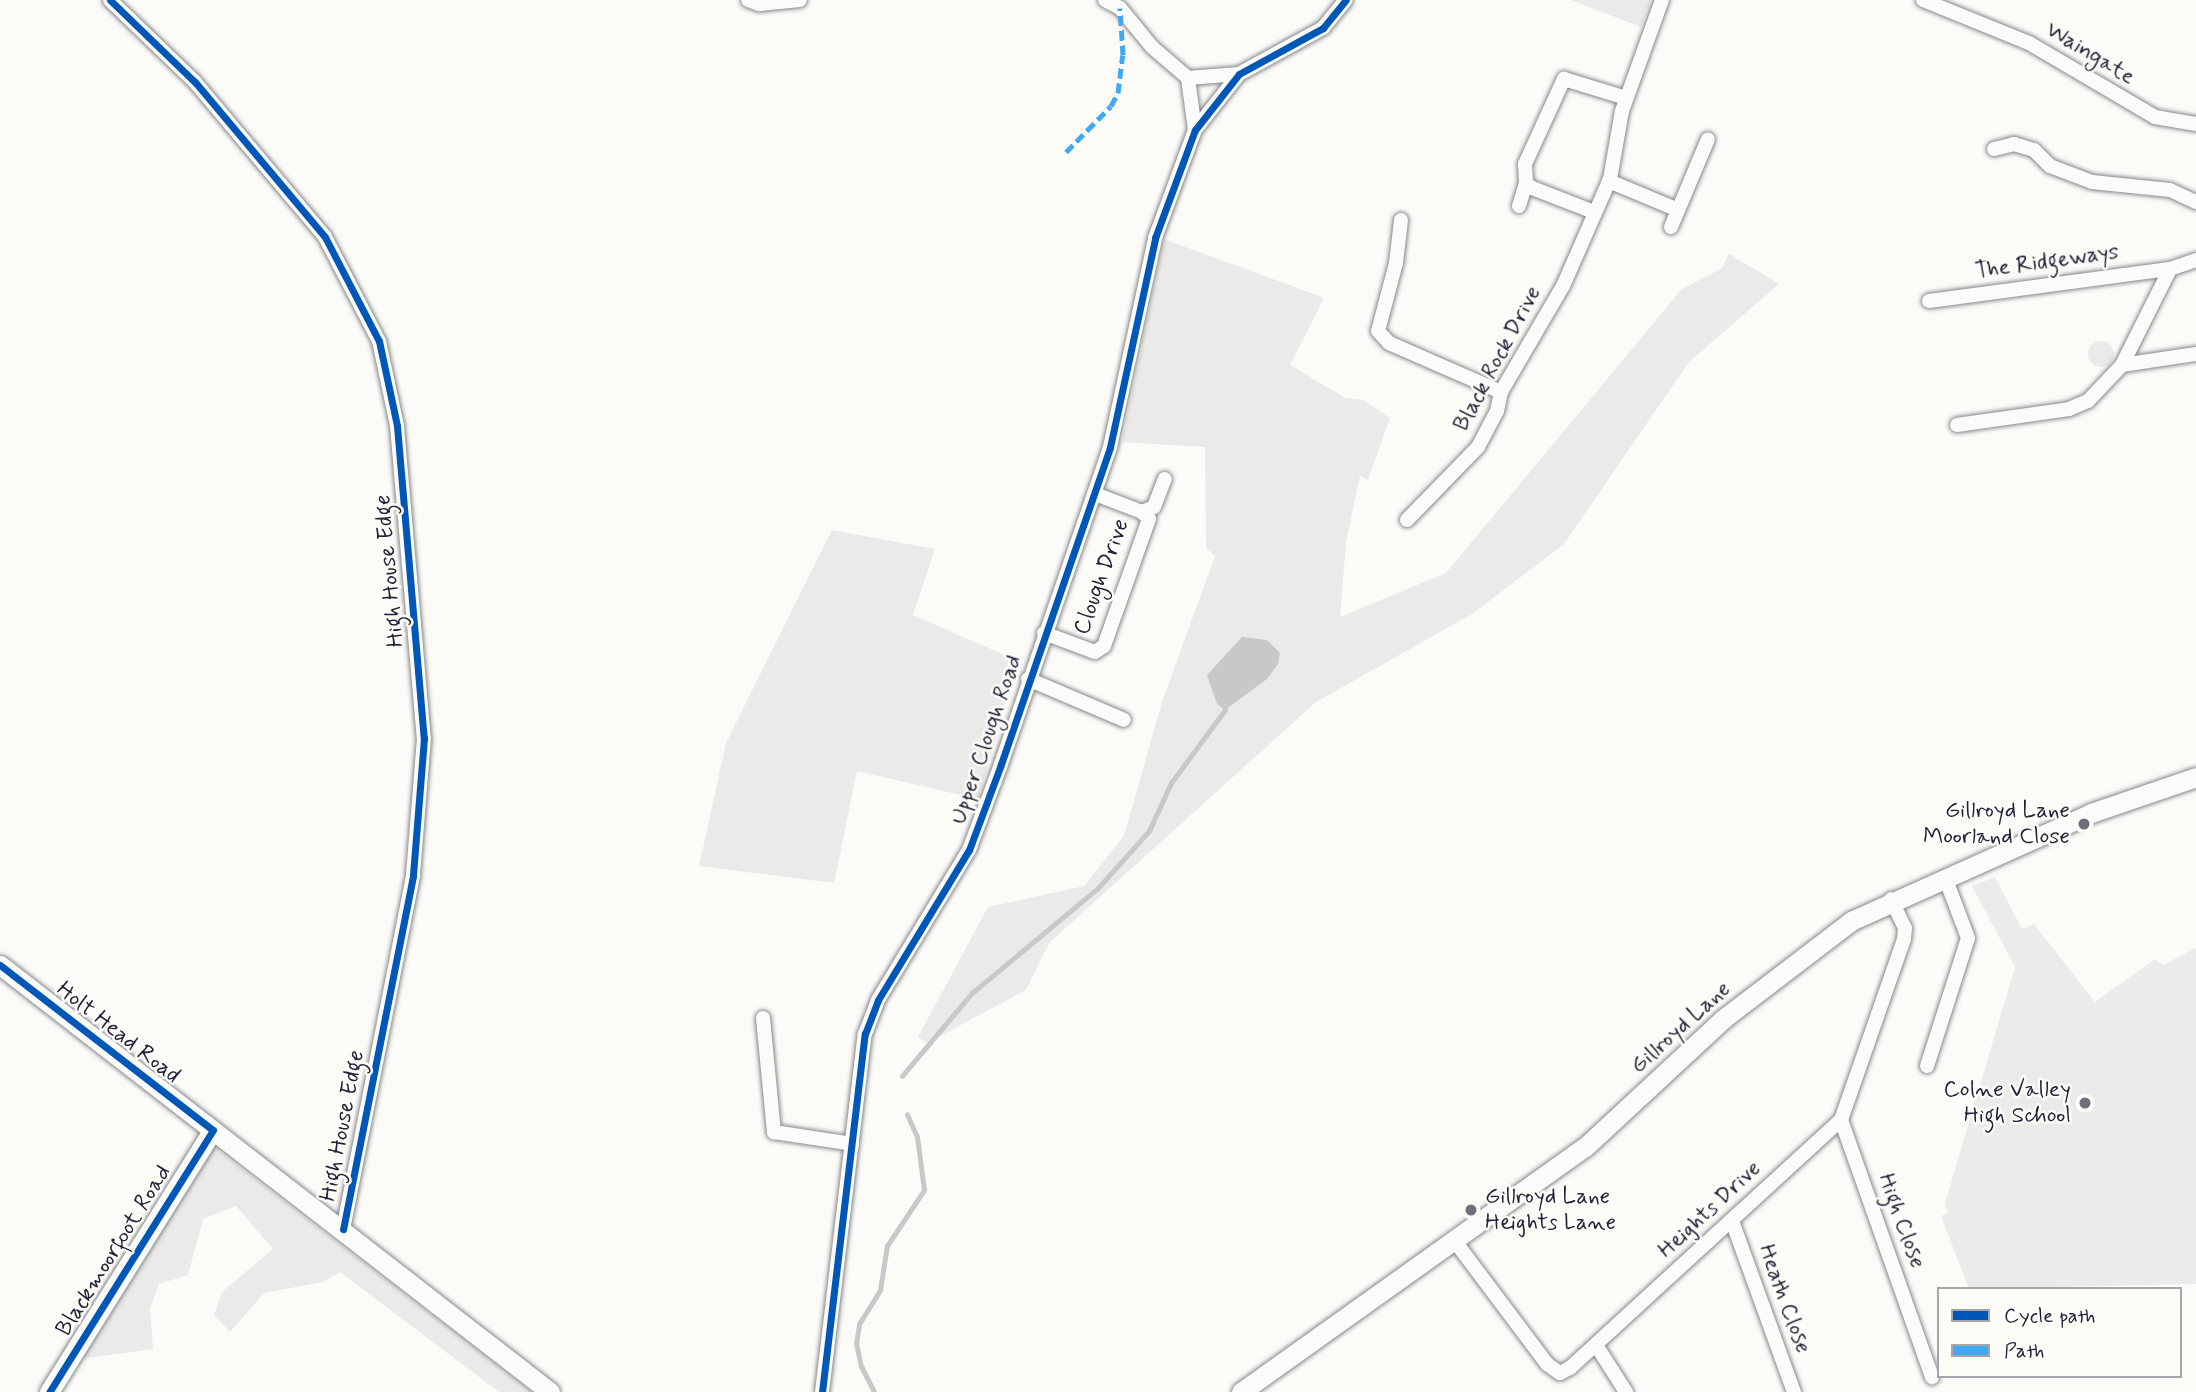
<!DOCTYPE html>
<html>
<head>
<meta charset="utf-8">
<style>
  body { margin:0 }
  #map { position:relative; width:2196px; height:1392px; overflow:hidden; background:#fcfbf8; font-family:Mynerve,sans-serif }
  div>[style] { position:absolute }
  .built>* { inset:0; background:#ebebe9 }
  .green>* { inset:0; background:#ebeae8 }
  .round { border-radius:50% }
  .water>* { inset:0; background:#c8c8ca }
  .stream>* { height:4.5px; margin:-2.25px; padding:0 2.25px; transform-origin:2.25px; border-radius:2.25px; background:#c8c8ca }
  .roads { filter:drop-shadow(0 0 2px #88888c) drop-shadow(0 0 2px #88888c) }
  .street>* { height:14px; margin:-7px; padding:0 7px; transform-origin:7px; border-radius:7px; background:#fbfbf9 }
  .secondary>* { height:19px; margin:-9.5px; padding:0 9.5px; transform-origin:9.5px; border-radius:9.5px; background:#fbfbf9 }
  .quiet>* { height:5px; margin-top:-2.5px; transform-origin:0; background:repeating-linear-gradient(90deg,#3fa9f5 0 10px,transparent 0 15px) }
  .cycleway>* { height:7px; margin:-3.5px; padding:0 3.5px; transform-origin:3.5px; border-radius:3.5px; background:#0057b8 }
  .dots>* { width:19px; height:19px; translate:-50% -50%; box-sizing:border-box; border:4px solid #fdfcf7; border-radius:50% }
  span { translate:-50% -50%; white-space:nowrap; text-align:center; line-height:1.15; -webkit-text-stroke:5px #fdfcf7; paint-order:stroke }
  .street-label { font-size:23px; color:#22223b }
  .poi-label { font-size:23px; color:#22223b }
  .right { translate:-100% -50%; text-align:right }
  .left { translate:0 -50%; text-align:left }
  .legend { position:absolute; left:1937px; top:1287px; width:245px; height:91px; box-sizing:border-box; background:#fdfcf7; border:2px solid #a5a5ac; margin:0; padding:9px 12px; list-style:none; font-size:21px; color:#22223b }
  .legend li { display:flex; align-items:center; gap:14px; height:35px }
  .legend b { width:35px; border:2px solid #a5a5ac }
</style>
</head>
<body>
<div id="map">
  <div class="built">
    <div style="clip-path:polygon(1995px 877px,2022px 929px,2034px 924px,2095px 1002px,2155px 959px,2163px 965px,2196px 948px,2196px 1284px,1969px 1289px,1941px 1216px,1948px 1213px,1945px 1203px,2015px 967px,1972px 886px)"></div>
  </div>
  <div class="green">
    <div style="clip-path:polygon(1571px 0,1651px 0,1641px 27px)"></div>
    <div style="clip-path:polygon(1164px 239px,1324px 298px,1290px 365px,1345px 398px,1363px 400px,1390px 418px,1368px 480px,1360px 476px,1346px 543px,1340px 617px,1446px 573px,1681px 290px,1722px 268px,1729px 254px,1779px 284px,1689px 362px,1564px 544px,1472px 614px,1316px 702px,1049px 943px,1026px 990px,927px 1043px,918px 1037px,988px 907px,1084px 886px,1124px 836px,1162px 702px,1215px 556px,1206px 548px,1205px 447px,1122px 442px)"></div>
    <div class="round" style="left:2088px;top:341px;width:26px;height:26px"></div>
    <div style="clip-path:polygon(832px 530px,935px 549px,913px 615px,1009px 657px,1002px 717px,978px 799px,857px 771px,834px 883px,699px 866px,726px 743px)"></div>
    <div style="clip-path:polygon(2196px 971px,2196px 1201px,2174px 1215px,2072px 1218px,2053px 1203px,2023px 1079px,2033px 1035px,2047px 1023px,2092px 1012px,2139px 986px)"></div>
    <div style="clip-path:polygon(214px 1147px,532px 1392px,499px 1392px,340px 1272px,323px 1282px,264px 1293px,230px 1332px,214px 1315px,222px 1292px,273px 1249px,236px 1206px,203px 1219px,188px 1275px,159px 1284px,150px 1308px,153px 1349px,81px 1359px)"></div>
  </div>
  <div class="water">
    <div style="clip-path:polygon(1242px 637px,1267px 640px,1280px 653px,1278px 664px,1267px 679px,1225px 710px,1217px 704px,1207px 675px)"></div>
  </div>
  <div class="stream">
    <div style="left:902px;top:1076px;width:109px;rotate:-49.9deg"></div>
    <div style="left:972px;top:993px;width:164px;rotate:-39.8deg"></div>
    <div style="left:1098px;top:888px;width:76px;rotate:-48.2deg"></div>
    <div style="left:1149px;top:831px;width:53px;rotate:-65.4deg"></div>
    <div style="left:1171px;top:783px;width:91px;rotate:-53.5deg"></div>
    <div style="left:874px;top:1392px;width:28px;rotate:-117deg"></div>
    <div style="left:861px;top:1367px;width:24px;rotate:-102deg"></div>
    <div style="left:856px;top:1344px;width:20px;rotate:-81deg"></div>
    <div style="left:859px;top:1324px;width:40px;rotate:-58deg"></div>
    <div style="left:880px;top:1290px;width:45px;rotate:-81deg"></div>
    <div style="left:887px;top:1246px;width:67px;rotate:-56.5deg"></div>
    <div style="left:924px;top:1190px;width:53px;rotate:-97.5deg"></div>
    <div style="left:917px;top:1137px;width:24px;rotate:-114deg"></div>
  </div>
  <div class="roads">
    <div class="street">
      <div style="left:110px;top:0;width:118px;rotate:44deg"></div>
      <div style="left:195px;top:82px;width:202px;rotate:50deg"></div>
      <div style="left:325px;top:237px;width:117px;rotate:62.6deg"></div>
      <div style="left:379px;top:341px;width:87px;rotate:78deg"></div>
      <div style="left:397px;top:426px;width:313px;rotate:85.1deg"></div>
      <div style="left:424px;top:738px;width:138px;rotate:94.6deg"></div>
      <div style="left:413px;top:876px;width:360px;rotate:101.2deg"></div>
      <div style="left:748px;top:0;width:12px;rotate:20deg"></div>
      <div style="left:759px;top:4px;width:41px;rotate:-5.6deg"></div>
      <div style="left:1105px;top:0;width:17px;rotate:28deg"></div>
      <div style="left:1120px;top:8px;width:50px;rotate:50.6deg"></div>
      <div style="left:1152px;top:47px;width:48px;rotate:40.7deg"></div>
      <div style="left:1923px;top:0;width:114px;rotate:22.1deg"></div>
      <div style="left:2029px;top:43px;width:146px;rotate:30.4deg"></div>
      <div style="left:2155px;top:117px;width:42px;rotate:9.7deg"></div>
      <div style="left:1195px;top:130px;width:52px;rotate:-97.7deg"></div>
      <div style="left:1188px;top:78px;width:51px;rotate:-4.5deg"></div>
      <div style="left:1994px;top:149px;width:21px;rotate:-14deg"></div>
      <div style="left:2014px;top:144px;width:21px;rotate:17deg"></div>
      <div style="left:2034px;top:150px;width:23px;rotate:45deg"></div>
      <div style="left:2050px;top:166px;width:45px;rotate:20.9deg"></div>
      <div style="left:2092px;top:182px;width:78px;rotate:5.9deg"></div>
      <div style="left:2170px;top:190px;width:29px;rotate:25deg"></div>
      <div style="left:1609px;top:181px;width:75px;rotate:22.8deg"></div>
      <div style="left:1519px;top:206px;width:24px;rotate:-73deg"></div>
      <div style="left:1594px;top:212px;width:66px;rotate:-158.8deg"></div>
      <div style="left:1532px;top:188px;width:8px;rotate:-140deg"></div>
      <div style="left:1526px;top:183px;width:19px;rotate:-93deg"></div>
      <div style="left:1525px;top:164px;width:94px;rotate:-65.4deg"></div>
      <div style="left:1564px;top:79px;width:65px;rotate:17deg"></div>
      <div style="left:1401px;top:220px;width:43px;rotate:96.6deg"></div>
      <div style="left:1396px;top:263px;width:70px;rotate:104.8deg"></div>
      <div style="left:1378px;top:331px;width:16px;rotate:47deg"></div>
      <div style="left:1389px;top:343px;width:122px;rotate:23.6deg"></div>
      <div style="left:1671px;top:227px;width:95px;rotate:-67.2deg"></div>
      <div style="left:1929px;top:301px;width:243px;rotate:-7.6deg"></div>
      <div style="left:2170px;top:269px;width:28px;rotate:-19deg"></div>
      <div style="left:2122px;top:365px;width:75px;rotate:-8.5deg"></div>
      <div style="left:1957px;top:425px;width:113px;rotate:-8.1deg"></div>
      <div style="left:2069px;top:409px;width:21px;rotate:-23deg"></div>
      <div style="left:2088px;top:401px;width:50px;rotate:-46.6deg"></div>
      <div style="left:2122px;top:365px;width:107px;rotate:-63.4deg"></div>
      <div style="left:1142px;top:512px;width:13px;rotate:-23deg"></div>
      <div style="left:1154px;top:507px;width:30px;rotate:-69deg"></div>
      <div style="left:1407px;top:520px;width:102px;rotate:-45.8deg"></div>
      <div style="left:1478px;top:447px;width:41px;rotate:-62.2deg"></div>
      <div style="left:1497px;top:411px;width:19px;rotate:-78deg"></div>
      <div style="left:1501px;top:392px;width:123px;rotate:-59.7deg"></div>
      <div style="left:1563px;top:286px;width:117px;rotate:-66.3deg"></div>
      <div style="left:1610px;top:179px;width:69px;rotate:-80deg"></div>
      <div style="left:1622px;top:111px;width:118px;rotate:-70.2deg"></div>
      <div style="left:1044px;top:633px;width:54px;rotate:20.4deg"></div>
      <div style="left:1095px;top:652px;width:11px;rotate:-34deg"></div>
      <div style="left:1104px;top:646px;width:135px;rotate:-70.5deg"></div>
      <div style="left:1149px;top:519px;width:10px;rotate:-135deg"></div>
      <div style="left:1142px;top:512px;width:50px;rotate:-159deg"></div>
      <div style="left:1028px;top:679px;width:104px;rotate:23.1deg"></div>
      <div style="left:763px;top:1018px;width:115px;rotate:84.5deg"></div>
      <div style="left:774px;top:1132px;width:79px;rotate:8.7deg"></div>
      <div style="left:1927px;top:1066px;width:134px;rotate:-72.2deg"></div>
      <div style="left:1968px;top:938px;width:65px;rotate:-110.7deg"></div>
      <div style="left:1841px;top:1120px;width:273px;rotate:70.5deg"></div>
      <div style="left:1732px;top:1221px;width:182px;rotate:70.1deg"></div>
      <div style="left:1454px;top:1240px;width:155px;rotate:53.1deg"></div>
      <div style="left:1547px;top:1364px;width:16px;rotate:35deg"></div>
      <div style="left:1560px;top:1373px;width:11px;rotate:-27deg"></div>
      <div style="left:1570px;top:1368px;width:367px;rotate:-42.5deg"></div>
      <div style="left:1841px;top:1120px;width:192px;rotate:-70.8deg"></div>
      <div style="left:1904px;top:939px;width:11px;rotate:-85deg"></div>
      <div style="left:1905px;top:928px;width:32px;rotate:-116deg"></div>
      <div style="left:1596px;top:1345px;width:56px;rotate:57.4deg"></div>
      <div style="left:822px;top:1392px;width:361px;rotate:-83.2deg"></div>
      <div style="left:865px;top:1034px;width:36px;rotate:-69deg"></div>
      <div style="left:878px;top:1000px;width:175px;rotate:-58.8deg"></div>
      <div style="left:969px;top:850px;width:89px;rotate:-69.5deg"></div>
      <div style="left:1000px;top:767px;width:338px;rotate:-71deg"></div>
      <div style="left:1110px;top:447px;width:214px;rotate:-77.8deg"></div>
      <div style="left:1155px;top:238px;width:115px;rotate:-69.7deg"></div>
      <div style="left:1195px;top:130px;width:71px;rotate:-51.8deg"></div>
      <div style="left:1239px;top:74px;width:96px;rotate:-28.7deg"></div>
      <div style="left:1323px;top:28px;width:36px;rotate:-51deg"></div>
    </div>
    <div class="secondary">
      <div style="left:0;top:965px;width:696px;rotate:37.82deg"></div>
      <div style="left:49px;top:1392px;width:309px;rotate:-58deg"></div>
      <div style="left:1241px;top:1392px;width:422px;rotate:-35.5deg"></div>
      <div style="left:1585px;top:1147px;width:188px;rotate:-42.8deg"></div>
      <div style="left:1723px;top:1019px;width:161px;rotate:-37.4deg"></div>
      <div style="left:1851px;top:921px;width:263px;rotate:-24.2deg"></div>
      <div style="left:2091px;top:813px;width:111px;rotate:-18.9deg"></div>
    </div>
  </div>
  <div class="quiet">
    <div style="left:1066px;top:152px;width:64px;rotate:-45.6deg"></div>
    <div style="left:1111px;top:106px;width:15px;rotate:-62deg"></div>
    <div style="left:1118px;top:93px;width:38px;rotate:-83deg"></div>
    <div style="left:1123px;top:55px;width:47px;rotate:-93.7deg"></div>
  </div>
  <div class="cycleway">
    <div style="left:110px;top:0;width:118px;rotate:44deg"></div>
    <div style="left:195px;top:82px;width:202px;rotate:50deg"></div>
    <div style="left:325px;top:237px;width:117px;rotate:62.6deg"></div>
    <div style="left:379px;top:341px;width:87px;rotate:78deg"></div>
    <div style="left:397px;top:426px;width:313px;rotate:85.1deg"></div>
    <div style="left:424px;top:738px;width:138px;rotate:94.6deg"></div>
    <div style="left:413px;top:876px;width:360px;rotate:101.2deg"></div>
    <div style="left:0;top:965px;width:269px;rotate:37.8deg"></div>
    <div style="left:213px;top:1130px;width:309px;rotate:122deg"></div>
    <div style="left:822px;top:1392px;width:361px;rotate:-83.2deg"></div>
    <div style="left:865px;top:1034px;width:36px;rotate:-69deg"></div>
    <div style="left:878px;top:1000px;width:175px;rotate:-58.8deg"></div>
    <div style="left:969px;top:850px;width:89px;rotate:-69.5deg"></div>
    <div style="left:1000px;top:767px;width:338px;rotate:-71deg"></div>
    <div style="left:1110px;top:447px;width:214px;rotate:-77.8deg"></div>
    <div style="left:1155px;top:238px;width:115px;rotate:-69.7deg"></div>
    <div style="left:1195px;top:130px;width:71px;rotate:-51.8deg"></div>
    <div style="left:1239px;top:74px;width:96px;rotate:-28.7deg"></div>
    <div style="left:1323px;top:28px;width:36px;rotate:-51deg"></div>
  </div>
  <div class="dots">
    <div style="left:2084px;top:824px;background:#6e6e7d"></div>
    <div style="left:2085px;top:1103px;background:#6e6e7d"></div>
    <div style="left:1471px;top:1210px;background:#6e6e7d"></div>
  </div>
  <div class="street-label">
    <span style="left:2090px;top:54px;rotate:31deg">Waingate</span>
    <span style="left:2047px;top:262px;rotate:-8deg">The Ridgeways</span>
    <span style="left:1498px;top:359px;rotate:-62deg">Black Rock Drive</span>
    <span style="left:390px;top:571px;rotate:-95deg">High House Edge</span>
    <span style="left:1102px;top:577px;rotate:-70deg">Clough Drive</span>
    <span style="left:987px;top:740px;rotate:-71deg">Upper Clough Road</span>
    <span style="left:1681px;top:1028px;rotate:-42deg">Gillroyd Lane</span>
    <span style="left:118px;top:1033px;rotate:38deg">Holt Head Road</span>
    <span style="left:343px;top:1126px;rotate:-79deg">High House Edge</span>
    <span style="left:1710px;top:1210px;rotate:-43deg">Heights Drive</span>
    <span style="left:1901px;top:1221px;rotate:70deg">High Close</span>
    <span style="left:114px;top:1251px;rotate:-58deg">Blackmoorfoot Road</span>
    <span style="left:1784px;top:1299px;rotate:70deg">Heath Close</span>
  </div>
  <div class="poi-label">
    <span class="right" style="left:2070px;top:824px">Gillroyd Lane<br>Moorland Close</span>
    <span class="right" style="left:2071px;top:1103px">Colne Valley<br>High School</span>
    <span class="left" style="left:1485px;top:1210px">Gillroyd Lane<br>Heights Lane</span>
  </div>
  <ul class="legend">
  <li><b style="height:9px;background:#0057b8"></b>Cycle path</li>
  <li><b style="height:9px;background:#3fa9f5"></b>Path</li>
  </ul>
</div>
</body>
</html>
